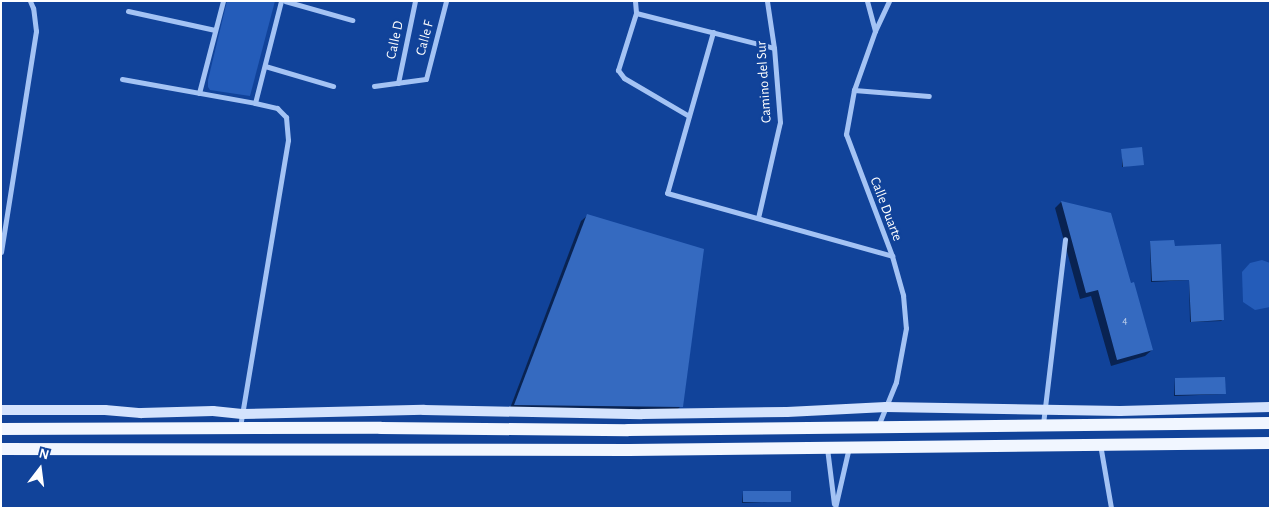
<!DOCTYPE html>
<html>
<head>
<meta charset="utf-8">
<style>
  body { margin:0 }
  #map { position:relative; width:1271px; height:509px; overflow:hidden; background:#11439a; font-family:"Alegreya Sans",sans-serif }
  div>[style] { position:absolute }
  .green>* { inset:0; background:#245cb9 }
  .shadow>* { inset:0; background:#0007 }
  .building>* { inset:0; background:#356ac0 }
  .street>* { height:5px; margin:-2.5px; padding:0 2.5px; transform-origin:2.5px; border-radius:2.5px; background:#a4c3f4 }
  .secondary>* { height:10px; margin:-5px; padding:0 5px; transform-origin:5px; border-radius:5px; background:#d4e3fd }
  .primary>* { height:12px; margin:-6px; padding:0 6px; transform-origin:6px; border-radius:6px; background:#f1f6ff }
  span { translate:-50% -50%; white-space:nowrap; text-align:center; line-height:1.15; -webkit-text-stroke:5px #11439a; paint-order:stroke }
  .number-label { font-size:11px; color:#ccdaef }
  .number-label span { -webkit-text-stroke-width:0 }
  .street-label { font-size:14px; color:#fff }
  .frame { position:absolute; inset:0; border:2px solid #fff; pointer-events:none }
  .north { position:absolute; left:15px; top:444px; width:50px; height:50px; -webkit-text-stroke:4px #11439a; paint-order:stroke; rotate:15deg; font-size:14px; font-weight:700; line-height:20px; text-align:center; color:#fff }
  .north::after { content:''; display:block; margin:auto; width:18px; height:22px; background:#fff; clip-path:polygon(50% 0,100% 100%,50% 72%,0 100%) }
</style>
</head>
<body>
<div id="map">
  <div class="green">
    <div style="clip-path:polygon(227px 1px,275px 1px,250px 96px,210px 90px,208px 87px,208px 80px)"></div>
    <div style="clip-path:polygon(1262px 260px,1270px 263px,1270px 307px,1255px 310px,1243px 302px,1242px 272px,1250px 263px)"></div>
  </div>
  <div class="shadow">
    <div style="clip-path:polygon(1122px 150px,1142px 164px,1122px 167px)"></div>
    <div style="clip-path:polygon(1061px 202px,1110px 214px,1130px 284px,1152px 350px,1145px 356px,1111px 366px,1091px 296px,1080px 299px,1055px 208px)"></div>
    <div style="clip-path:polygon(588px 215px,681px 406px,675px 412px,509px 411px,581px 221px)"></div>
    <div style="clip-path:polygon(1150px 242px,1174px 248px,1222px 321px,1190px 322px,1189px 280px,1151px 282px)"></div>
    <div style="clip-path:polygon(1175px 379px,1224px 394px,1174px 396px)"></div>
    <div style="clip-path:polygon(743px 492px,790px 501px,742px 503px)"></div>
  </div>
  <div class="building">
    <div style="clip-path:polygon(1142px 147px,1144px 165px,1123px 167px,1121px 149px)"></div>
    <div style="clip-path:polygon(1061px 201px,1111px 213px,1131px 283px,1134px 282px,1153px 350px,1117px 360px,1098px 290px,1086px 293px)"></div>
    <div style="clip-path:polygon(587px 214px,704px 249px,683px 407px,514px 405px)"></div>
    <div style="clip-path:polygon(1174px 240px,1175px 246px,1221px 244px,1224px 320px,1191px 322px,1189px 280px,1152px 281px,1150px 241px)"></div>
    <div style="clip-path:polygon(1225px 377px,1226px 394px,1175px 395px,1175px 378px)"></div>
    <div style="clip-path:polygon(743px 491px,791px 491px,791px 502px,743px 502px)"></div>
  </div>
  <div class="street">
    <div style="left:285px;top:1px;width:70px;rotate:15.8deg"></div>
    <div style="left:635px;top:1px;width:12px;rotate:85deg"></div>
    <div style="left:636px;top:13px;width:60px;rotate:107.5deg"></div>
    <div style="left:618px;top:70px;width:10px;rotate:53deg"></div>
    <div style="left:624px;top:78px;width:75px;rotate:30.3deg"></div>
    <div style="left:867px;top:1px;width:31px;rotate:75deg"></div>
    <div style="left:875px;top:31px;width:63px;rotate:109.6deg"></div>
    <div style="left:854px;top:90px;width:45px;rotate:100.3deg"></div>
    <div style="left:846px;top:134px;width:130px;rotate:69.3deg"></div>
    <div style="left:892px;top:256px;width:41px;rotate:74.2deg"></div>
    <div style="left:903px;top:295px;width:33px;rotate:85deg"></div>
    <div style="left:906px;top:328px;width:55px;rotate:100.5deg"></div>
    <div style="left:896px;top:382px;width:48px;rotate:112.2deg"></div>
    <div style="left:128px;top:11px;width:89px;rotate:12.3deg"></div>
    <div style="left:636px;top:13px;width:142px;rotate:14.2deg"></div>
    <div style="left:875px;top:31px;width:33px;rotate:-65deg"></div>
    <div style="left:713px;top:32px;width:167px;rotate:105.9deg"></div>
    <div style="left:667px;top:193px;width:234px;rotate:15.6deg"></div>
    <div style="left:265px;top:66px;width:71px;rotate:16.4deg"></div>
    <div style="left:122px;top:79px;width:135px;rotate:10.2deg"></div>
    <div style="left:255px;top:103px;width:23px;rotate:13deg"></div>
    <div style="left:277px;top:108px;width:13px;rotate:45deg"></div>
    <div style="left:286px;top:117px;width:23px;rotate:85deg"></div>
    <div style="left:288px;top:140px;width:291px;rotate:99.5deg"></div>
    <div style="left:398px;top:83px;width:84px;rotate:-78.3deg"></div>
    <div style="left:374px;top:86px;width:52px;rotate:-7.7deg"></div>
    <div style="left:426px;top:79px;width:81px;rotate:-75.6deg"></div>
    <div style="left:854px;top:90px;width:75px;rotate:4.6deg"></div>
    <div style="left:199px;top:93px;width:95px;rotate:-75.4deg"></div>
    <div style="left:255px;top:103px;width:105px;rotate:-75.7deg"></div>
    <div style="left:758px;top:218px;width:98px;rotate:-77.1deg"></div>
    <div style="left:780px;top:122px;width:74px;rotate:-94.6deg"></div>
    <div style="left:774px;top:48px;width:48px;rotate:-98.5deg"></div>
    <div style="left:1px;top:252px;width:224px;rotate:-81deg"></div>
    <div style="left:36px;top:31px;width:23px;rotate:-97deg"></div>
    <div style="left:33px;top:8px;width:8px;rotate:-113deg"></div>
    <div style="left:1043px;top:424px;width:186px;rotate:-83.2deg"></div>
    <div style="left:1100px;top:444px;width:65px;rotate:80.2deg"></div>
    <div style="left:827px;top:448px;width:56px;rotate:82.9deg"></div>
    <div style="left:835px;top:508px;width:63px;rotate:-77.1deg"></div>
  </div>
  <div class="secondary">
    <div style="left:1px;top:410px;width:104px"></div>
    <div style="left:105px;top:410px;width:36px;rotate:5deg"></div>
    <div style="left:141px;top:413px;width:72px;rotate:-1.6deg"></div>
    <div style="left:213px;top:411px;width:29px;rotate:6deg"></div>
    <div style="left:242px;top:414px;width:182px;rotate:-1.3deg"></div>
    <div style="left:424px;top:410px;width:218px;rotate:1.1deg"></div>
    <div style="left:642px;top:414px;width:145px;rotate:-0.8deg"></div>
    <div style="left:787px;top:412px;width:99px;rotate:-2.9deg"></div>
    <div style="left:886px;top:407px;width:234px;rotate:1deg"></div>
    <div style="left:1120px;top:411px;width:150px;rotate:-1.5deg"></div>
  </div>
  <div class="primary">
    <div style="left:1px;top:429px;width:380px;rotate:-0.2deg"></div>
    <div style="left:381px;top:428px;width:247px;rotate:0.5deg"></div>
    <div style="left:628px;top:430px;width:642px;rotate:-0.62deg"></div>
    <div style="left:1px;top:449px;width:628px;rotate:0.09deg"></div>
    <div style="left:629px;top:450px;width:641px;rotate:-0.63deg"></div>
  </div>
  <div class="number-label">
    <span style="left:1125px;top:321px">4</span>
  </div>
  <div class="street-label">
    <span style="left:425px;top:38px;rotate:-75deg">Calle F</span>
    <span style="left:395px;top:40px;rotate:-78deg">Calle D</span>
    <span style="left:764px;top:82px;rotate:-94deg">Camino del Sur</span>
    <span style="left:886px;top:209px;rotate:69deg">Calle Duarte</span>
  </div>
  <div class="frame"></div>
  <div class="north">N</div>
</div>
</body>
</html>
